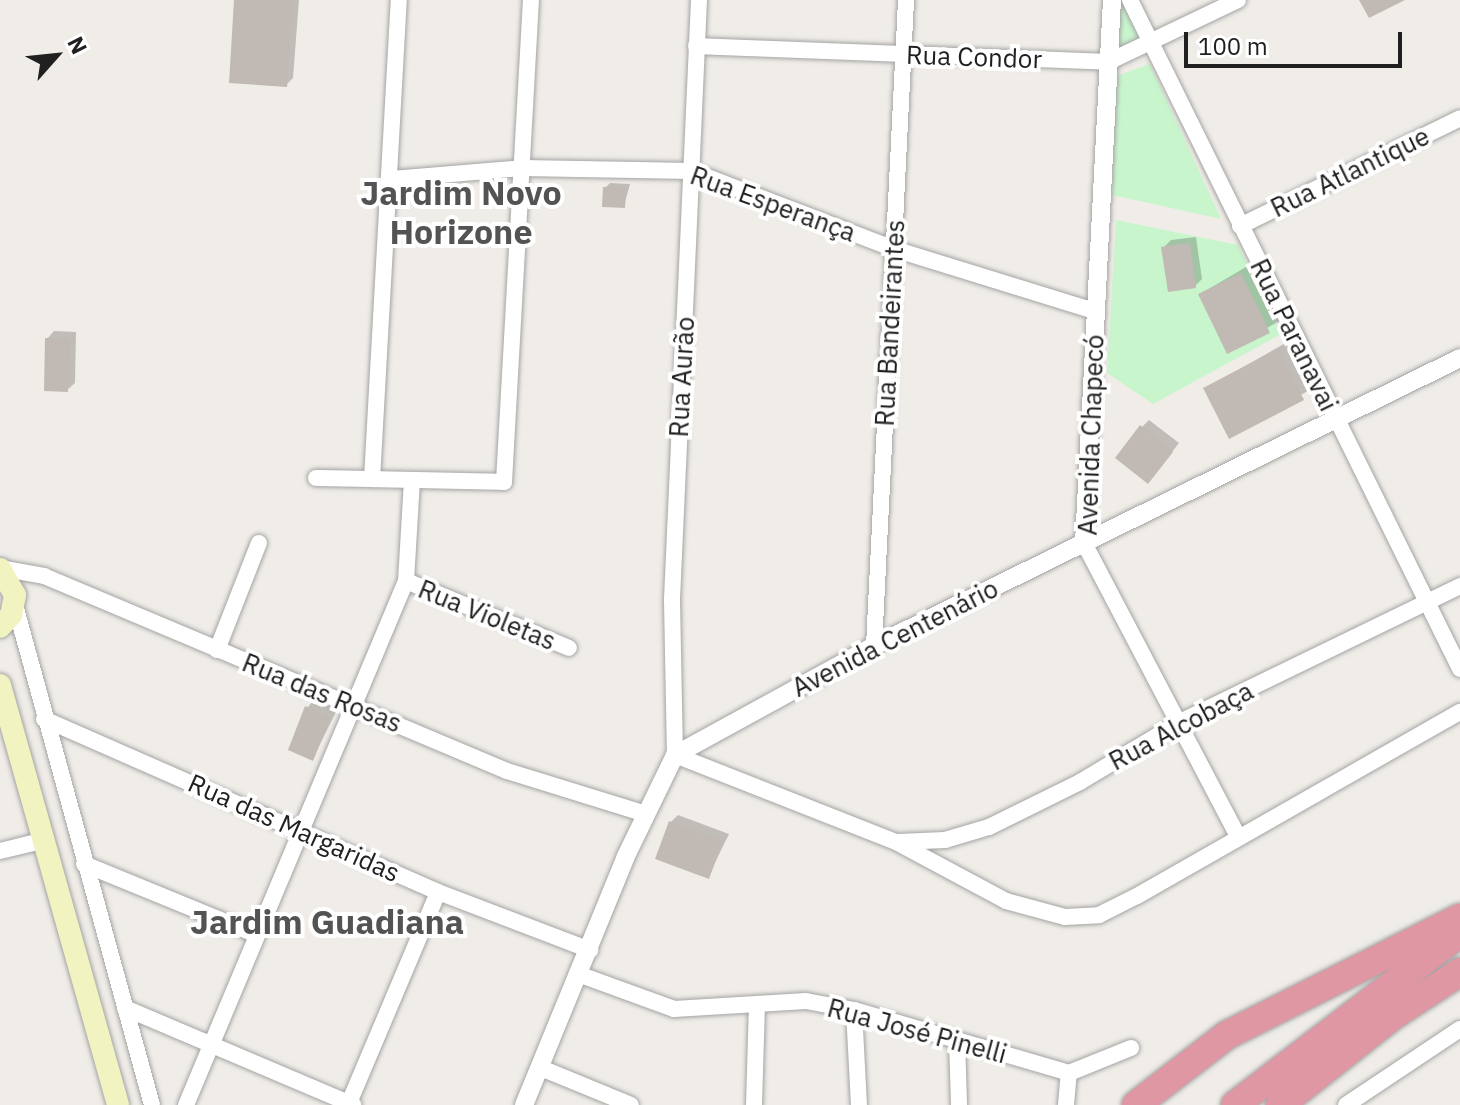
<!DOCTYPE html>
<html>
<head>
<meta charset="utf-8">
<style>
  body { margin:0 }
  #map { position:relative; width:1460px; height:1105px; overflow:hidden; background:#f0ede8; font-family:"IBM Plex Sans",sans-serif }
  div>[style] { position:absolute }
  .park>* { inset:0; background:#c9f5cd }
  .shadow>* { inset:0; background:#0003 }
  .building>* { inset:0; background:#c0b9b4 }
  .roads { filter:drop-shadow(0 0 2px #a4a4a4) drop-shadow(0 0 2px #a4a4a4) }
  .minor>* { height:16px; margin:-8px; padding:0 8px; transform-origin:8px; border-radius:8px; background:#fff }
  .tertiary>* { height:18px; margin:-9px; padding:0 9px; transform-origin:9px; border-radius:9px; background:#fff }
  .secondary>* { height:22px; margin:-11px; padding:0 11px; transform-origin:11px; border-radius:11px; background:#f1f4c1 }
  .motorway>* { height:28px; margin:-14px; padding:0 14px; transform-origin:14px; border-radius:14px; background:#e097a4 }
  span { translate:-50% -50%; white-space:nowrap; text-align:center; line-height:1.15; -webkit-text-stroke:8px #fff; paint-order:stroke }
  .street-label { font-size:26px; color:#202020 }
  .district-label { font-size:34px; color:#535353; font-weight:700 }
  .north { position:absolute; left:16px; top:16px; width:80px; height:80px; -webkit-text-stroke:6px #fff; paint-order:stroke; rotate:63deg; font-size:22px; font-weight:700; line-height:32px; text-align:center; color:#202020 }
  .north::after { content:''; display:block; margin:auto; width:28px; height:36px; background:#202020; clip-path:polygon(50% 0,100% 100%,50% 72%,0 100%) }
  .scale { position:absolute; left:1184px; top:32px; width:218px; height:36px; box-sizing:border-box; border:4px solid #202020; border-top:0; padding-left:10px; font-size:24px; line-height:28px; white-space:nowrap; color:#202020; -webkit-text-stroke:6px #fff; paint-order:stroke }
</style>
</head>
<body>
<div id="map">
  <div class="park">
    <div style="clip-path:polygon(1119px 0,1148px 44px,1118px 56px)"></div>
    <div style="clip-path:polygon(1150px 64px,1221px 219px,1112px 195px,1116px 76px)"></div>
    <div style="clip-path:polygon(1116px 220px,1238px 245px,1281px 334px,1153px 404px,1107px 373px)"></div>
  </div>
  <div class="shadow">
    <div style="clip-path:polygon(236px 0,299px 0,293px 78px,286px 85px)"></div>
    <div style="clip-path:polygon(610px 183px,630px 184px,624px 206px,605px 188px)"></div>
    <div style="clip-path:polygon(1196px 237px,1202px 279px,1195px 286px,1163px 248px,1171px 240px)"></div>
    <div style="clip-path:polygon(1251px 264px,1279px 321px,1228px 351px,1200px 294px)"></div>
    <div style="clip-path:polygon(54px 331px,76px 332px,75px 383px,67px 390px,47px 339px)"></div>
    <div style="clip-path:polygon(1289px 341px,1313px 388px,1230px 436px,1206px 388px)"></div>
    <div style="clip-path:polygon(1149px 420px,1179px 443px,1155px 474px,1142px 427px)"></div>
    <div style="clip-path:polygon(314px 700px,337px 710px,313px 758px,307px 708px)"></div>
    <div style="clip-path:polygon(678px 815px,729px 834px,708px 877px,671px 822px)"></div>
  </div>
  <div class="building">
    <div style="clip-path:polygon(234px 0,293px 0,287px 87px,229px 83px)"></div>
    <div style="clip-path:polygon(1359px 0,1405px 0,1369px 18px)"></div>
    <div style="clip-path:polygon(603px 187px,626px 188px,625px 208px,602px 207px)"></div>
    <div style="clip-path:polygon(1190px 243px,1196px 288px,1168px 292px,1161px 247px)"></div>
    <div style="clip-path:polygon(1241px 273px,1270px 333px,1227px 354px,1198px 294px)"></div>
    <div style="clip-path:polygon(45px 338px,70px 339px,68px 392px,44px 391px)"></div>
    <div style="clip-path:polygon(1278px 349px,1304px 400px,1229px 439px,1203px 388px)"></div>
    <div style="clip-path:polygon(1140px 425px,1173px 452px,1148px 484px,1115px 458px)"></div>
    <div style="clip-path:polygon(305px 706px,331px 717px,313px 761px,288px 750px)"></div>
    <div style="clip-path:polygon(669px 821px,723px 841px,709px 879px,655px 859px)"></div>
  </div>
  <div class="roads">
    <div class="minor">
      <div style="left:699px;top:0;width:601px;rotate:92.58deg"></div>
      <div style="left:672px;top:600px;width:155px;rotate:88.9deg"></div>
      <div style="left:675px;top:755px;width:238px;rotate:21.5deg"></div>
      <div style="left:896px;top:842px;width:125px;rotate:28.2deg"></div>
      <div style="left:1006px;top:901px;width:61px;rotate:15.2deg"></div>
      <div style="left:1065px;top:917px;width:34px;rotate:-3deg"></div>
      <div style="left:1099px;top:915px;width:42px;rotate:-26.6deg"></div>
      <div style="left:1137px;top:896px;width:372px;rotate:-29.7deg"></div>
      <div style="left:1130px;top:0;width:746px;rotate:63.74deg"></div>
      <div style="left:696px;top:46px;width:412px;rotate:2.2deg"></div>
      <div style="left:1108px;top:62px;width:144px;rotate:-25.5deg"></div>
      <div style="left:392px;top:179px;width:130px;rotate:-4.8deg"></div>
      <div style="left:522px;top:168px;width:170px;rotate:1deg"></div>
      <div style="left:692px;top:171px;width:217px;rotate:21.1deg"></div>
      <div style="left:894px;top:249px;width:209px;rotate:17.2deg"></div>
      <div style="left:1240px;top:226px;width:245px;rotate:-26.1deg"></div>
      <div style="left:316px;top:478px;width:188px;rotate:1.2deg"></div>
      <div style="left:504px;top:482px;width:483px;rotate:-86.8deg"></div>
      <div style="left:372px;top:479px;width:480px;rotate:-86.8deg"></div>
      <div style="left:1084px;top:543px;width:329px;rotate:62.3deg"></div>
      <div style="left:0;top:568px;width:45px;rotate:10.3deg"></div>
      <div style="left:44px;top:576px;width:502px;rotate:22.84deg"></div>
      <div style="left:507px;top:771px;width:145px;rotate:17.2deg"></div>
      <div style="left:406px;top:581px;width:176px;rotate:22.3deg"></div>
      <div style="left:15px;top:605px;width:518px;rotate:74.68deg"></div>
      <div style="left:874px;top:646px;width:647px;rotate:-87.16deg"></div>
      <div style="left:217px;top:650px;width:115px;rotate:-68.6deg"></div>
      <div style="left:44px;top:719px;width:430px;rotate:23.7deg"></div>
      <div style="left:438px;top:892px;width:163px;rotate:20.9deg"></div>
      <div style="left:898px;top:842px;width:47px;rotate:-2.4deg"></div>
      <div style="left:945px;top:840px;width:46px;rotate:-16.5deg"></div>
      <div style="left:989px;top:827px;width:102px;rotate:-26.3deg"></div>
      <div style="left:1080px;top:782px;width:114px;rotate:-31deg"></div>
      <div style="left:1178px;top:723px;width:314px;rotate:-25.9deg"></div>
      <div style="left:0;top:851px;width:46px;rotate:-13.7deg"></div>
      <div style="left:84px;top:864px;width:185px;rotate:22.3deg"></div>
      <div style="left:578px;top:974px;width:102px;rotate:20deg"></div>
      <div style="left:674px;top:1009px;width:132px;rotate:-3.5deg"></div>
      <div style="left:806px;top:1001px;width:49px;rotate:10.6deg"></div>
      <div style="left:854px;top:1010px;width:224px;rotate:16.3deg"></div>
      <div style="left:125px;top:1008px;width:248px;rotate:23deg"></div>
      <div style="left:854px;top:1010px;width:95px;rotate:87deg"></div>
      <div style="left:957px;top:1040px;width:65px;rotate:88.2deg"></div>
      <div style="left:541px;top:1068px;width:97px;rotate:22.3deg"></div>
      <div style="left:1069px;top:1073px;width:67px;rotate:-22deg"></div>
      <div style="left:349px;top:1103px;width:229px;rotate:-67.1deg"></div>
      <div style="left:186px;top:1105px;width:568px;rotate:-67.23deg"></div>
      <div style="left:406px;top:581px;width:101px;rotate:-86.6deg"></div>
      <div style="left:754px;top:1105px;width:99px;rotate:-88.3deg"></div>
      <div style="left:1066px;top:1105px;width:32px;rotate:-85deg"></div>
      <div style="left:1346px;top:1105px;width:137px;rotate:-33.7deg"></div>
    </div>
    <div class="tertiary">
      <div style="left:1084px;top:543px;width:544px;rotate:-87.05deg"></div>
      <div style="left:524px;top:1105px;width:269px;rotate:-67.7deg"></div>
      <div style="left:626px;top:856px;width:112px;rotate:-64.1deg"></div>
      <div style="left:675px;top:755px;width:227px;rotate:-28.7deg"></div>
      <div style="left:874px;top:646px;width:653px;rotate:-26.17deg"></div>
    </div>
    <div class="secondary">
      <div style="left:0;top:569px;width:30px;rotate:60deg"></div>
      <div style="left:15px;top:595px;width:20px;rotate:101deg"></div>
      <div style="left:11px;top:615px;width:16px;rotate:133deg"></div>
      <div style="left:0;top:685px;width:436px;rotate:74.3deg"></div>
    </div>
    <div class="motorway">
      <div style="left:1136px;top:1105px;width:115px;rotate:-37.6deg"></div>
      <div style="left:1227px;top:1035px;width:261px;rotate:-26.7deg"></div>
      <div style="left:1235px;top:1105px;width:278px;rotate:-37.4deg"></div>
      <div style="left:1280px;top:1105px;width:145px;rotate:-38.3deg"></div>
      <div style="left:1394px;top:1015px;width:79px;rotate:-33.1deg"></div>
    </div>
  </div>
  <div class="street-label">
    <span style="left:974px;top:57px;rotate:2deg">Rua Condor</span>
    <span style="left:1350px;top:172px;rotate:-26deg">Rua Atlantique</span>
    <span style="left:773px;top:204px;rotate:20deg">Rua Esperança</span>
    <span style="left:890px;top:323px;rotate:-87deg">Rua Bandeirantes</span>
    <span style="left:1294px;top:335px;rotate:64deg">Rua Paranavai</span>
    <span style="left:682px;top:377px;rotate:-87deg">Rua Aurão</span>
    <span style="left:1091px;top:435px;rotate:-88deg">Avenida Chapecó</span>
    <span style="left:487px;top:615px;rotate:22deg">Rua Violetas</span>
    <span style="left:895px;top:638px;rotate:-27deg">Avenida Centenário</span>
    <span style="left:322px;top:693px;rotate:22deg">Rua das Rosas</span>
    <span style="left:1181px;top:726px;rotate:-28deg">Rua Alcobaça</span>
    <span style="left:294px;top:828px;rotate:24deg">Rua das Margaridas</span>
    <span style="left:917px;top:1031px;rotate:15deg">Rua José Pinelli</span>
  </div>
  <div class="district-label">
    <span style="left:461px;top:212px">Jardim Novo<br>Horizone</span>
    <span style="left:327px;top:922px">Jardim Guadiana</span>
  </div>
  <div class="north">N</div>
  <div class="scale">100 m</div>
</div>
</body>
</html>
